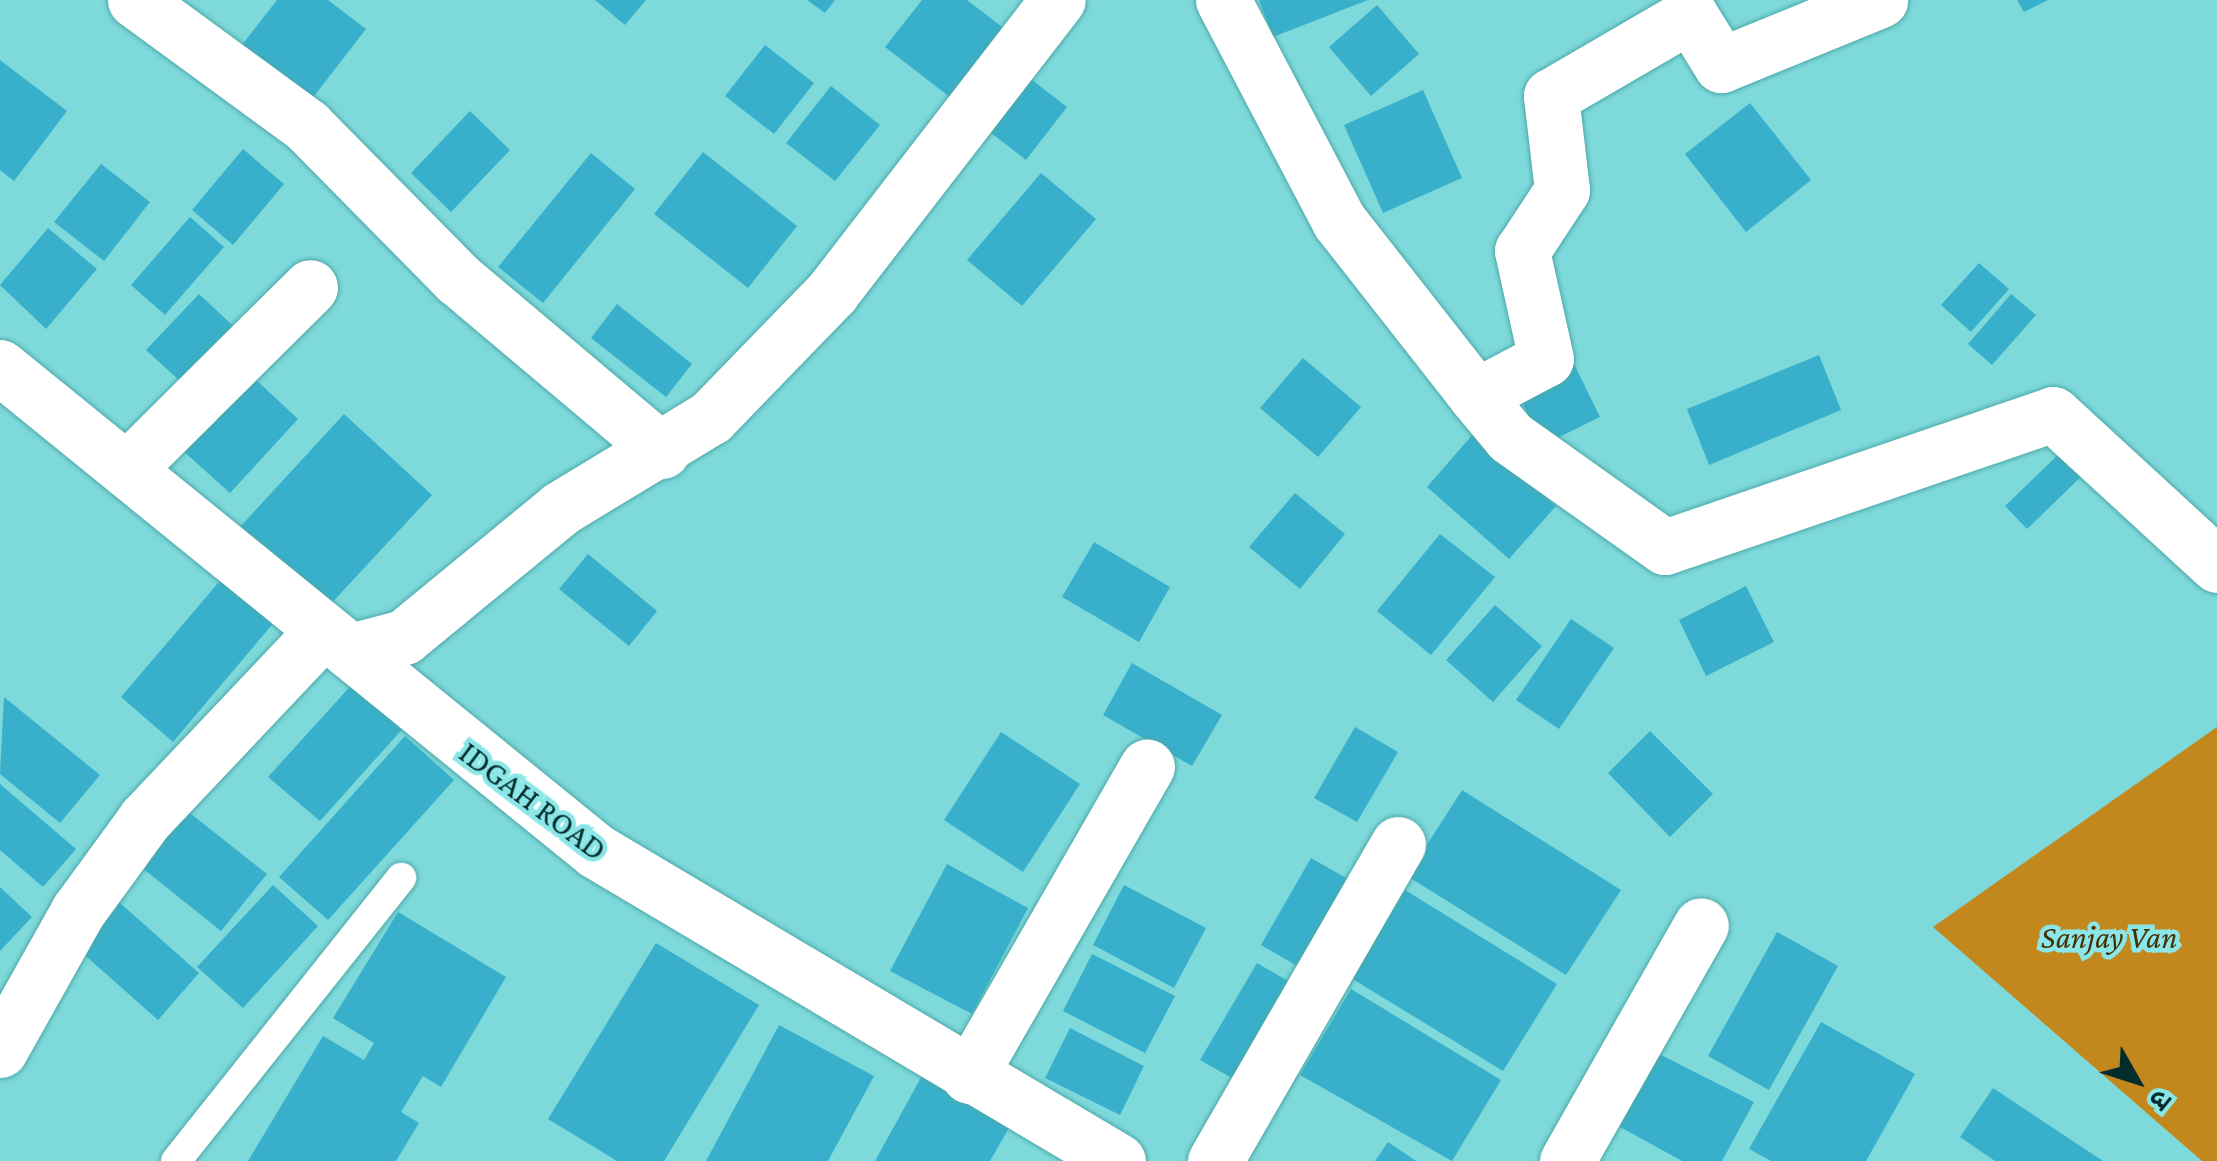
<!DOCTYPE html>
<html>
<head>
<meta charset="utf-8">
<style>
  body { margin:0 }
  #map { position:relative; width:2217px; height:1161px; overflow:hidden; background:#7ed9da; font-family:"Crimson Pro","Noto Sans Devanagari",serif }
  div>[style] { position:absolute }
  .green>* { inset:0; background:#c3881d }
  .building>* { inset:0; background:#39b0cb }
  .roads { filter:drop-shadow(0 0 2px #4ca8a9) drop-shadow(0 0 2px #4ca8a9) }
  .service>* { height:30px; margin:-15px; padding:0 15px; transform-origin:15px; border-radius:15px; background:#fff }
  .minor>* { height:55px; margin:-27.5px; padding:0 27.5px; transform-origin:27.5px; border-radius:27.5px; background:#fff }
  span { translate:-50% -50%; white-space:nowrap; text-align:center; line-height:1.15; -webkit-text-stroke:9px #8be6e7; paint-order:stroke }
  .street-label { font-size:32px; color:#032d2d }
  .park-label { font-size:32px; color:#482f02; font-style:italic }
  .north { position:absolute; left:2087px; top:1031px; width:100px; height:100px; -webkit-text-stroke:8px #8be6e7; paint-order:stroke; rotate:129deg; font-size:28px; font-weight:700; line-height:40px; text-align:center; color:#032d2d }
  .north::after { content:''; display:block; margin:auto; width:35px; height:45px; background:#032d2d; clip-path:polygon(50% 0,100% 100%,50% 72%,0 100%) }
</style>
</head>
<body>
<div id="map">
  <div class="green">
    <div style="clip-path:polygon(2217px 727px,2217px 1161px,2202px 1161px,1933px 927px)"></div>
  </div>
  <div class="building">
    <div style="clip-path:polygon(277px 0,328px 0,366px 29px,308px 104px,238px 50px)"></div>
    <div style="clip-path:polygon(595px 0,646px 0,625px 25px)"></div>
    <div style="clip-path:polygon(807px 0,835px 0,825px 13px)"></div>
    <div style="clip-path:polygon(922px 0,967px 0,1014px 36px,960px 105px,885px 47px)"></div>
    <div style="clip-path:polygon(1259px 0,1368px 0,1273px 37px)"></div>
    <div style="clip-path:polygon(2017px 0,2048px 0,2024px 12px)"></div>
    <div style="clip-path:polygon(1377px 5px,1419px 54px,1371px 96px,1329px 47px)"></div>
    <div style="clip-path:polygon(765px 45px,814px 83px,774px 134px,725px 96px)"></div>
    <div style="clip-path:polygon(0 60px,67px 111px,14px 181px,0 170px)"></div>
    <div style="clip-path:polygon(1023px 73px,1067px 107px,1026px 160px,982px 126px)"></div>
    <div style="clip-path:polygon(831px 86px,880px 125px,835px 181px,786px 143px)"></div>
    <div style="clip-path:polygon(1423px 90px,1462px 178px,1383px 213px,1344px 125px)"></div>
    <div style="clip-path:polygon(1750px 103px,1811px 180px,1746px 232px,1685px 154px)"></div>
    <div style="clip-path:polygon(470px 111px,510px 150px,451px 212px,411px 173px)"></div>
    <div style="clip-path:polygon(243px 149px,284px 184px,233px 245px,192px 210px)"></div>
    <div style="clip-path:polygon(703px 152px,797px 226px,748px 288px,654px 214px)"></div>
    <div style="clip-path:polygon(591px 153px,635px 189px,543px 303px,498px 267px)"></div>
    <div style="clip-path:polygon(101px 164px,150px 202px,104px 261px,54px 222px)"></div>
    <div style="clip-path:polygon(1041px 173px,1096px 219px,1022px 306px,967px 260px)"></div>
    <div style="clip-path:polygon(190px 217px,224px 247px,165px 315px,131px 285px)"></div>
    <div style="clip-path:polygon(48px 228px,97px 269px,46px 329px,0 285px)"></div>
    <div style="clip-path:polygon(1979px 263px,2009px 289px,1971px 332px,1941px 305px)"></div>
    <div style="clip-path:polygon(199px 294px,245px 337px,193px 393px,146px 350px)"></div>
    <div style="clip-path:polygon(2011px 294px,2036px 315px,1992px 365px,1968px 344px)"></div>
    <div style="clip-path:polygon(617px 304px,692px 364px,666px 397px,591px 338px)"></div>
    <div style="clip-path:polygon(1819px 355px,1841px 410px,1709px 465px,1687px 409px)"></div>
    <div style="clip-path:polygon(1303px 358px,1361px 407px,1318px 457px,1260px 408px)"></div>
    <div style="clip-path:polygon(1573px 362px,1600px 417px,1543px 445px,1516px 390px)"></div>
    <div style="clip-path:polygon(241px 366px,298px 419px,230px 493px,172px 441px)"></div>
    <div style="clip-path:polygon(344px 414px,432px 495px,327px 608px,239px 528px)"></div>
    <div style="clip-path:polygon(1473px 434px,1556px 506px,1509px 559px,1427px 487px)"></div>
    <div style="clip-path:polygon(2066px 447px,2088px 470px,2027px 529px,2005px 506px)"></div>
    <div style="clip-path:polygon(1295px 493px,1345px 534px,1300px 589px,1249px 547px)"></div>
    <div style="clip-path:polygon(1440px 534px,1495px 577px,1431px 655px,1377px 611px)"></div>
    <div style="clip-path:polygon(1094px 542px,1170px 587px,1139px 642px,1062px 597px)"></div>
    <div style="clip-path:polygon(588px 554px,657px 611px,629px 646px,559px 589px)"></div>
    <div style="clip-path:polygon(224px 576px,276px 620px,173px 742px,121px 697px)"></div>
    <div style="clip-path:polygon(1746px 586px,1774px 642px,1706px 676px,1679px 620px)"></div>
    <div style="clip-path:polygon(1495px 605px,1542px 646px,1493px 702px,1446px 660px)"></div>
    <div style="clip-path:polygon(1571px 619px,1614px 648px,1559px 729px,1516px 700px)"></div>
    <div style="clip-path:polygon(1132px 663px,1222px 715px,1192px 766px,1103px 715px)"></div>
    <div style="clip-path:polygon(356px 680px,406px 725px,320px 821px,268px 777px)"></div>
    <div style="clip-path:polygon(4px 697px,100px 775px,60px 823px,0 774px)"></div>
    <div style="clip-path:polygon(1355px 727px,1398px 752px,1357px 822px,1314px 798px)"></div>
    <div style="clip-path:polygon(1650px 731px,1713px 794px,1670px 837px,1608px 773px)"></div>
    <div style="clip-path:polygon(1001px 732px,1080px 784px,1023px 872px,944px 820px)"></div>
    <div style="clip-path:polygon(405px 736px,454px 780px,328px 920px,279px 877px)"></div>
    <div style="clip-path:polygon(0 784px,76px 849px,43px 887px,0 850px)"></div>
    <div style="clip-path:polygon(1462px 790px,1621px 890px,1566px 975px,1407px 876px)"></div>
    <div style="clip-path:polygon(172px 799px,267px 874px,221px 931px,126px 855px)"></div>
    <div style="clip-path:polygon(1311px 858px,1355px 883px,1304px 970px,1261px 945px)"></div>
    <div style="clip-path:polygon(947px 864px,1028px 908px,972px 1014px,890px 971px)"></div>
    <div style="clip-path:polygon(273px 885px,318px 926px,243px 1008px,197px 967px)"></div>
    <div style="clip-path:polygon(1124px 885px,1206px 928px,1174px 988px,1093px 945px)"></div>
    <div style="clip-path:polygon(0 887px,32px 917px,0 951px)"></div>
    <div style="clip-path:polygon(1405px 890px,1557px 984px,1503px 1071px,1351px 978px)"></div>
    <div style="clip-path:polygon(111px 895px,199px 973px,158px 1020px,70px 942px)"></div>
    <div style="clip-path:polygon(398px 912px,506px 977px,441px 1087px,423px 1076px,401px 1112px,419px 1123px,396px 1161px,248px 1161px,323px 1036px,364px 1060px,374px 1043px,333px 1018px)"></div>
    <div style="clip-path:polygon(1777px 932px,1838px 966px,1769px 1090px,1708px 1056px)"></div>
    <div style="clip-path:polygon(656px 943px,759px 1005px,664px 1161px,617px 1161px,548px 1119px)"></div>
    <div style="clip-path:polygon(1092px 954px,1175px 996px,1145px 1053px,1063px 1011px)"></div>
    <div style="clip-path:polygon(1257px 963px,1302px 989px,1246px 1086px,1200px 1060px)"></div>
    <div style="clip-path:polygon(1351px 989px,1501px 1080px,1452px 1161px,1300px 1075px)"></div>
    <div style="clip-path:polygon(1821px 1022px,1915px 1074px,1866px 1161px,1771px 1161px,1749px 1149px)"></div>
    <div style="clip-path:polygon(779px 1025px,874px 1076px,828px 1161px,706px 1161px)"></div>
    <div style="clip-path:polygon(1070px 1028px,1144px 1066px,1120px 1115px,1045px 1078px)"></div>
    <div style="clip-path:polygon(1657px 1053px,1754px 1102px,1722px 1161px,1682px 1161px,1613px 1123px)"></div>
    <div style="clip-path:polygon(924px 1072px,1013px 1121px,990px 1161px,875px 1161px)"></div>
    <div style="clip-path:polygon(1993px 1088px,2103px 1161px,1995px 1161px,1960px 1137px)"></div>
    <div style="clip-path:polygon(1388px 1142px,1416px 1161px,1375px 1161px)"></div>
  </div>
  <div class="roads">
    <div class="service">
      <div style="left:176px;top:1161px;width:362px;rotate:-51.5deg"></div>
    </div>
    <div class="minor">
      <div style="left:135px;top:0;width:213px;rotate:36.2deg"></div>
      <div style="left:307px;top:126px;width:215px;rotate:45.4deg"></div>
      <div style="left:458px;top:279px;width:267px;rotate:40.1deg"></div>
      <div style="left:1223px;top:0;width:250px;rotate:62.3deg"></div>
      <div style="left:1339px;top:221px;width:222px;rotate:51.9deg"></div>
      <div style="left:1476px;top:396px;width:53px;rotate:50.3deg"></div>
      <div style="left:1510px;top:437px;width:190px;rotate:35.4deg"></div>
      <div style="left:1665px;top:547px;width:410px;rotate:-18.9deg"></div>
      <div style="left:2053px;top:414px;width:223px;rotate:42.6deg"></div>
      <div style="left:0;top:367px;width:768px;rotate:39.08deg"></div>
      <div style="left:596px;top:851px;width:607px;rotate:30.7deg"></div>
      <div style="left:1476px;top:396px;width:79px;rotate:-27.9deg"></div>
      <div style="left:1546px;top:359px;width:111px;rotate:-102.5deg"></div>
      <div style="left:1522px;top:251px;width:73px;rotate:-56.7deg"></div>
      <div style="left:1562px;top:190px;width:95px;rotate:-96.7deg"></div>
      <div style="left:1551px;top:96px;width:161px;rotate:-30.2deg"></div>
      <div style="left:1690px;top:15px;width:59px;rotate:58.2deg"></div>
      <div style="left:1721px;top:65px;width:172px;rotate:-22.2deg"></div>
      <div style="left:127px;top:469px;width:258px;rotate:-44.8deg"></div>
      <div style="left:350px;top:651px;width:56px;rotate:-14.5deg"></div>
      <div style="left:404px;top:637px;width:203px;rotate:-39.4deg"></div>
      <div style="left:561px;top:508px;width:175px;rotate:-31.2deg"></div>
      <div style="left:711px;top:417px;width:174px;rotate:-45.9deg"></div>
      <div style="left:832px;top:292px;width:369px;rotate:-52.3deg"></div>
      <div style="left:0;top:1050px;width:159px;rotate:-60.7deg"></div>
      <div style="left:78px;top:911px;width:114px;rotate:-53.9deg"></div>
      <div style="left:145px;top:819px;width:259px;rotate:-46.6deg"></div>
      <div style="left:969px;top:1076px;width:357px;rotate:-60.1deg"></div>
      <div style="left:1215px;top:1161px;width:366px;rotate:-60deg"></div>
      <div style="left:1567px;top:1161px;width:271px;rotate:-60.4deg"></div>
    </div>
  </div>
  <div class="street-label">
    <span style="left:533px;top:801px;rotate:37deg">IDGAH ROAD</span>
  </div>
  <div class="park-label">
    <span style="left:2109px;top:937px">Sanjay Van</span>
  </div>
  <div class="north">उ</div>
</div>
</body>
</html>
